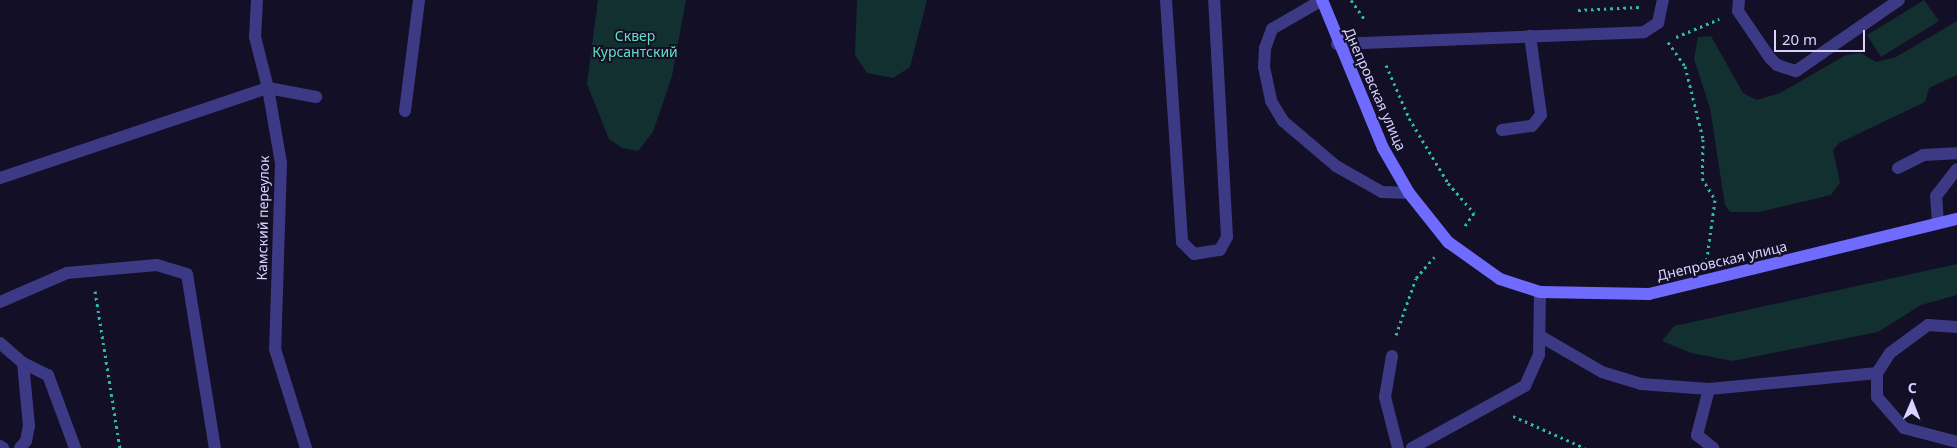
<!DOCTYPE html>
<html>
<head>
<meta charset="utf-8">
<style>
  body { margin:0 }
  #map { position:relative; width:1957px; height:448px; overflow:hidden; background:#130f26; font-family:"Noto Sans",sans-serif }
  div>[style] { position:absolute }
  .green>* { inset:0; background:#12302f }
  .path>* { height:3px; margin-top:-1.5px; transform-origin:0; background:repeating-linear-gradient(90deg,#2fb8b0 0 2.5px,transparent 0 6.5px) }
  .lane>* { height:12px; margin:-6px; padding:0 6px; transform-origin:6px; border-radius:6px; background:#3d3a85 }
  .secondary>* { height:12px; margin:-6px; padding:0 6px; transform-origin:6px; border-radius:6px; background:#6f6bff }
  span { translate:-50% -50%; white-space:nowrap; text-align:center; line-height:1.15; -webkit-text-stroke:4px #130f26; paint-order:stroke }
  .park-label { font-size:14px; color:#5fe0c0 }
  .street-label { font-size:14px; color:#d9d4ff }
  .north { position:absolute; left:1887px; top:378px; width:50px; height:50px; -webkit-text-stroke:4px #130f26; paint-order:stroke; rotate:1deg; font-size:14px; font-weight:700; line-height:20px; text-align:center; color:#d9d4ff }
  .north::after { content:''; display:block; margin:auto; width:18px; height:22px; background:#d9d4ff; clip-path:polygon(50% 0,100% 100%,50% 72%,0 100%) }
  .scale { position:absolute; left:1774px; top:30px; width:91px; height:22px; box-sizing:border-box; border:2px solid #d9d4ff; border-top:0; padding-left:6px; font-size:15px; line-height:18px; white-space:nowrap; color:#d9d4ff; -webkit-text-stroke:4px #130f26; paint-order:stroke }
</style>
</head>
<body>
<div id="map">
  <div class="green">
    <div style="clip-path:polygon(598px 0,686px 0,672px 76px,653px 132px,638px 151px,622px 148px,609px 139px,587px 84px)"></div>
    <div style="clip-path:polygon(857px 0,927px 0,910px 67px,893px 78px,867px 73px,855px 55px)"></div>
    <div style="clip-path:polygon(1924px 0,1939px 21px,1881px 57px,1867px 35px)"></div>
    <div style="clip-path:polygon(1957px 21px,1957px 75px,1929px 88px,1925px 102px,1839px 143px,1833px 150px,1840px 183px,1831px 195px,1759px 212px,1730px 212px,1725px 205px,1710px 108px,1694px 59px,1698px 37px,1711px 36px,1743px 93px,1757px 100px,1780px 93px,1846px 55px,1861px 53px,1876px 62px,1896px 57px)"></div>
    <div style="clip-path:polygon(1957px 264px,1957px 295px,1921px 305px,1878px 332px,1733px 361px,1691px 353px,1662px 341px,1674px 326px)"></div>
  </div>
  <div class="path">
    <div style="left:1351px;top:0;width:24px;rotate:55deg"></div>
    <div style="left:1578px;top:10px;width:61px;rotate:-2.8deg"></div>
    <div style="left:1676px;top:37px;width:47px;rotate:-22.7deg"></div>
    <div style="left:1668px;top:42px;width:29px;rotate:55deg"></div>
    <div style="left:1685px;top:66px;width:75px;rotate:76.1deg"></div>
    <div style="left:1703px;top:139px;width:39px;rotate:91deg"></div>
    <div style="left:1702px;top:178px;width:26px;rotate:59deg"></div>
    <div style="left:1715px;top:200px;width:59px;rotate:97.9deg"></div>
    <div style="left:1386px;top:65px;width:58px;rotate:66.5deg"></div>
    <div style="left:1409px;top:118px;width:76px;rotate:59deg"></div>
    <div style="left:1448px;top:183px;width:40px;rotate:49deg"></div>
    <div style="left:1474px;top:213px;width:16px;rotate:125deg"></div>
    <div style="left:95px;top:291px;width:159px;rotate:81deg"></div>
    <div style="left:1396px;top:335px;width:60px;rotate:-70.7deg"></div>
    <div style="left:1416px;top:278px;width:28px;rotate:-49deg"></div>
    <div style="left:1513px;top:416px;width:79px;rotate:24deg"></div>
  </div>
  <div class="lane">
    <div style="left:257px;top:0;width:37px;rotate:93deg"></div>
    <div style="left:255px;top:37px;width:53px;rotate:75.7deg"></div>
    <div style="left:268px;top:88px;width:49px;rotate:10.6deg"></div>
    <div style="left:1166px;top:0;width:243px;rotate:86.2deg"></div>
    <div style="left:1182px;top:242px;width:17px;rotate:45deg"></div>
    <div style="left:1194px;top:254px;width:26px;rotate:-9deg"></div>
    <div style="left:1220px;top:250px;width:15px;rotate:-62deg"></div>
    <div style="left:1227px;top:237px;width:237px;rotate:-93.1deg"></div>
    <div style="left:1322px;top:0;width:58px;rotate:149.9deg"></div>
    <div style="left:1272px;top:29px;width:20px;rotate:110deg"></div>
    <div style="left:1265px;top:48px;width:19px;rotate:93deg"></div>
    <div style="left:1264px;top:67px;width:35px;rotate:78deg"></div>
    <div style="left:1271px;top:101px;width:23px;rotate:59deg"></div>
    <div style="left:1283px;top:121px;width:70px;rotate:40.3deg"></div>
    <div style="left:1336px;top:166px;width:53px;rotate:29.5deg"></div>
    <div style="left:1382px;top:192px;width:27px;rotate:2deg"></div>
    <div style="left:1739px;top:0;width:11px;rotate:95deg"></div>
    <div style="left:1738px;top:11px;width:57px;rotate:55.8deg"></div>
    <div style="left:1770px;top:58px;width:10px;rotate:45deg"></div>
    <div style="left:1777px;top:65px;width:20px;rotate:18deg"></div>
    <div style="left:1796px;top:71px;width:125px;rotate:-34.6deg"></div>
    <div style="left:1337px;top:44px;width:307px;rotate:-2.2deg"></div>
    <div style="left:1644px;top:32px;width:17px;rotate:-33deg"></div>
    <div style="left:1658px;top:23px;width:24px;rotate:-78deg"></div>
    <div style="left:405px;top:111px;width:112px;rotate:-82.8deg"></div>
    <div style="left:1502px;top:130px;width:30px;rotate:-8deg"></div>
    <div style="left:1532px;top:126px;width:14px;rotate:-51deg"></div>
    <div style="left:1541px;top:115px;width:80px;rotate:-97.9deg"></div>
    <div style="left:1898px;top:168px;width:28px;rotate:-27deg"></div>
    <div style="left:1923px;top:155px;width:34px;rotate:-3deg"></div>
    <div style="left:0;top:178px;width:283px;rotate:-18.6deg"></div>
    <div style="left:268px;top:88px;width:76px;rotate:80.2deg"></div>
    <div style="left:281px;top:163px;width:186px;rotate:91.8deg"></div>
    <div style="left:275px;top:349px;width:104px;rotate:72.6deg"></div>
    <div style="left:1938px;top:223px;width:27px;rotate:-94deg"></div>
    <div style="left:1936px;top:196px;width:34px;rotate:-52deg"></div>
    <div style="left:0;top:302px;width:73px;rotate:-23.4deg"></div>
    <div style="left:67px;top:273px;width:90px;rotate:-5.1deg"></div>
    <div style="left:157px;top:265px;width:31px;rotate:17deg"></div>
    <div style="left:187px;top:274px;width:176px;rotate:80.9deg"></div>
    <div style="left:1957px;top:327px;width:29px;rotate:-176deg"></div>
    <div style="left:1928px;top:325px;width:47px;rotate:143.6deg"></div>
    <div style="left:1890px;top:353px;width:24px;rotate:123deg"></div>
    <div style="left:1877px;top:373px;width:24px;rotate:90deg"></div>
    <div style="left:1877px;top:397px;width:41px;rotate:48.9deg"></div>
    <div style="left:1904px;top:428px;width:55px;rotate:14.8deg"></div>
    <div style="left:1540px;top:336px;width:72px;rotate:30.1deg"></div>
    <div style="left:1602px;top:372px;width:41px;rotate:17.1deg"></div>
    <div style="left:1641px;top:384px;width:68px;rotate:4.2deg"></div>
    <div style="left:1709px;top:389px;width:48px;rotate:104.6deg"></div>
    <div style="left:1697px;top:435px;width:21px;rotate:39deg"></div>
    <div style="left:0;top:343px;width:30px;rotate:41deg"></div>
    <div style="left:23px;top:363px;width:28px;rotate:26deg"></div>
    <div style="left:48px;top:375px;width:78px;rotate:69.7deg"></div>
    <div style="left:1392px;top:356px;width:42px;rotate:99.7deg"></div>
    <div style="left:1385px;top:397px;width:53px;rotate:75.7deg"></div>
    <div style="left:1709px;top:389px;width:169px;rotate:-5.4deg"></div>
    <div style="left:0;top:446px;width:4px;rotate:34deg"></div>
    <div style="left:20px;top:448px;width:9px;rotate:-49deg"></div>
    <div style="left:26px;top:441px;width:15px;rotate:-79deg"></div>
    <div style="left:29px;top:426px;width:63px;rotate:-95.4deg"></div>
    <div style="left:1412px;top:448px;width:129px;rotate:-28.8deg"></div>
    <div style="left:1525px;top:386px;width:34px;rotate:-66deg"></div>
    <div style="left:1539px;top:355px;width:63px;rotate:-89.1deg"></div>
  </div>
  <div class="secondary">
    <div style="left:1322px;top:0;width:160px;rotate:67.6deg"></div>
    <div style="left:1383px;top:148px;width:52px;rotate:60deg"></div>
    <div style="left:1409px;top:193px;width:63px;rotate:51.5deg"></div>
    <div style="left:1448px;top:242px;width:64px;rotate:35.4deg"></div>
    <div style="left:1500px;top:279px;width:42px;rotate:18deg"></div>
    <div style="left:1540px;top:292px;width:109px;rotate:1.1deg"></div>
    <div style="left:1649px;top:294px;width:317px;rotate:-13.7deg"></div>
  </div>
  <div class="park-label">
    <span style="left:635px;top:44px">Сквер<br>Курсантский</span>
  </div>
  <div class="street-label">
    <span style="left:1375px;top:89px;rotate:66deg">Днепровская улица</span>
    <span style="left:263px;top:218px;rotate:-89deg">Камский переулок</span>
    <span style="left:1722px;top:261px;rotate:-13deg">Днепровская улица</span>
  </div>
  <div class="north">С</div>
  <div class="scale">20 m</div>
</div>
</body>
</html>
